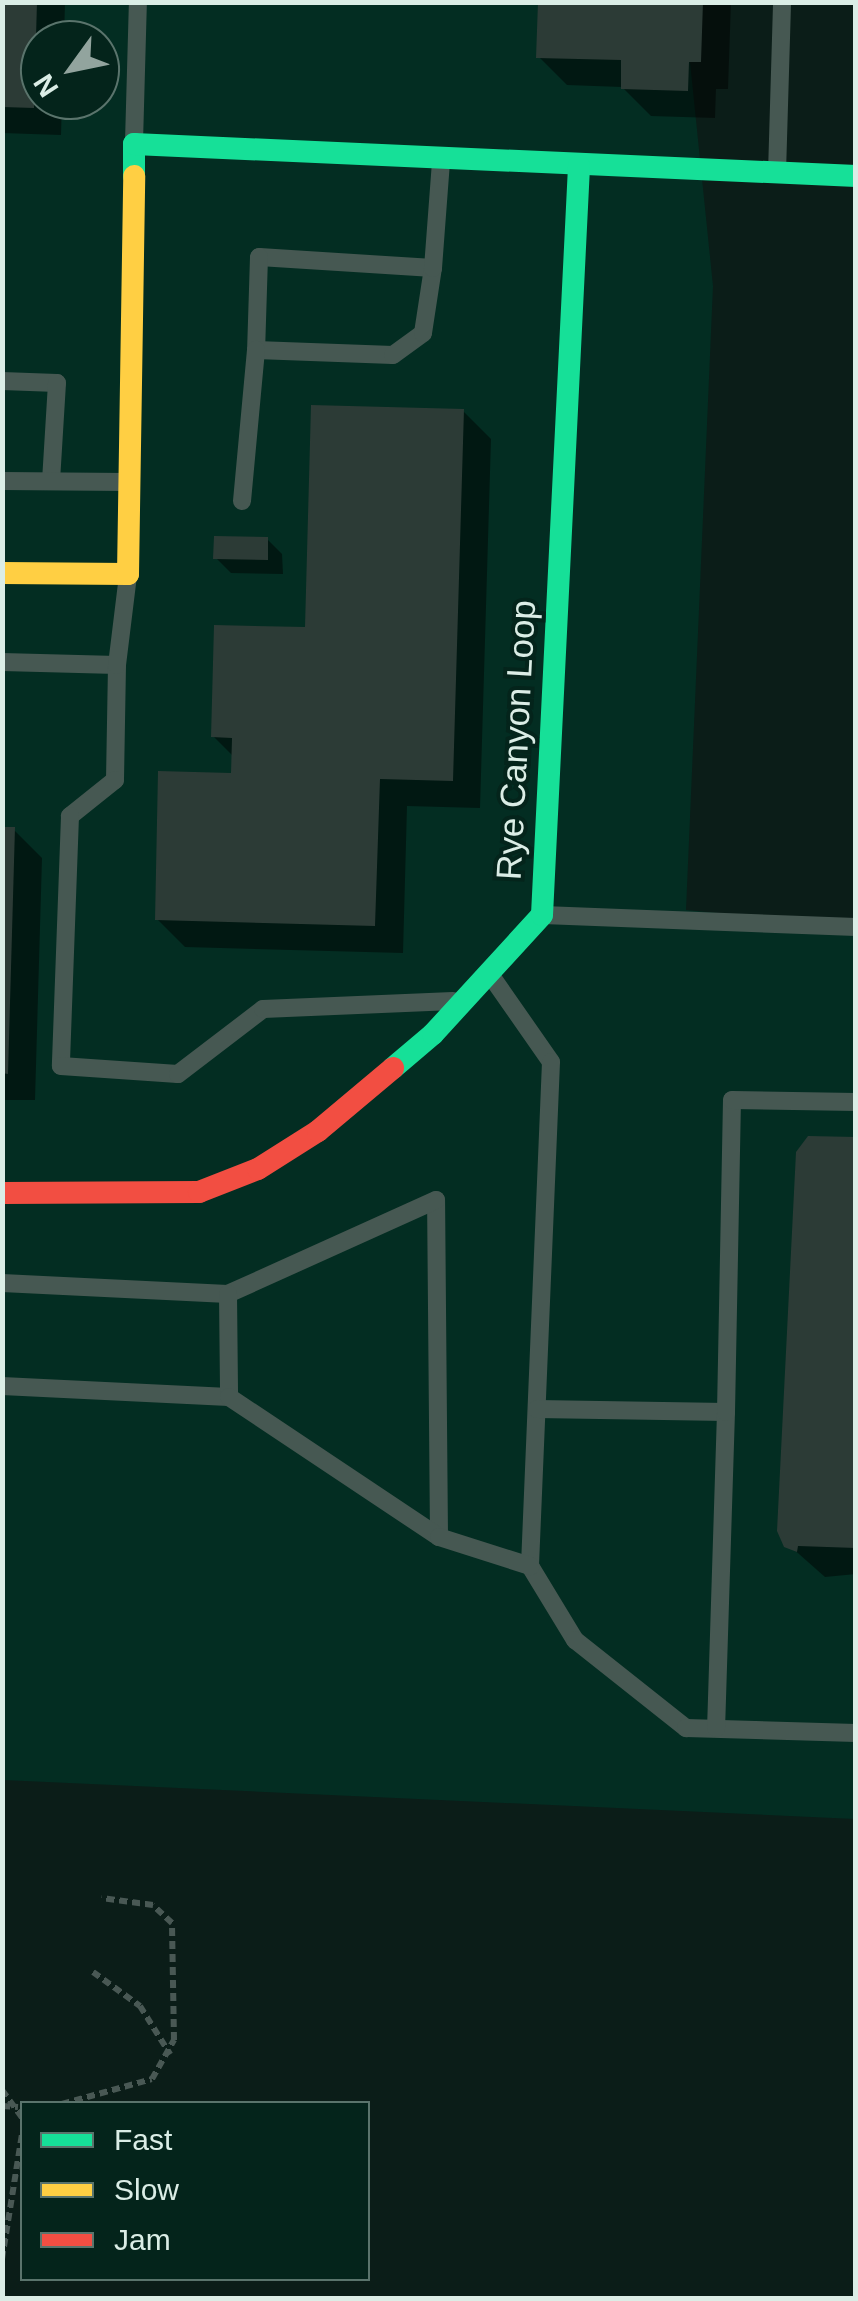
<!DOCTYPE html>
<html>
<head>
<meta charset="utf-8">
<style>
  body { margin:0 }
  #map { position:relative; width:858px; height:2301px; overflow:hidden; background:#0b1d18; font-family:Helvetica,sans-serif }
  div>[style] { position:absolute }
  .built>* { inset:0; background:#032d22 }
  .shadow>* { inset:0; background:#0007 }
  .building>* { inset:0; background:#2c3b36 }
  .path>* { height:6px; margin-top:-3px; transform-origin:0; background:repeating-linear-gradient(90deg,#495854 0 8px,transparent 0 13px) }
  .lane>* { height:18px; margin:-9px; padding:0 9px; transform-origin:9px; border-radius:9px; background:#465852 }
  .fast>* { height:22px; margin:-11px; padding:0 11px; transform-origin:11px; border-radius:11px; background:#16e098 }
  .slow>* { height:22px; margin:-11px; padding:0 11px; transform-origin:11px; border-radius:11px; background:#ffcf43 }
  .jam>* { height:22px; margin:-11px; padding:0 11px; transform-origin:11px; border-radius:11px; background:#f24e42 }
  span { translate:-50% -50%; white-space:nowrap; text-align:center; line-height:1.15; -webkit-text-stroke:8px #04241b; paint-order:stroke }
  .street-label { font-size:35px; color:#dbede6 }
  .frame { position:absolute; inset:0; border:5px solid #dbede6; pointer-events:none }
  .legend { position:absolute; left:20px; top:2101px; width:350px; height:180px; box-sizing:border-box; background:#04241b; border:2px solid #5a746c; margin:0; padding:12px 18px; list-style:none; font-size:30px; color:#dbede6 }
  .legend li { display:flex; align-items:center; gap:20px; height:50px }
  .legend b { width:50px; border:2px solid #5a746c }
  .north { position:absolute; left:20px; top:20px; width:100px; height:100px; box-sizing:border-box; background:#04241b; border:2px solid #5a746c; border-radius:50%; rotate:237deg; font-size:28px; font-weight:700; line-height:40px; text-align:center; color:#dbede6 }
  .north::after { content:''; display:block; margin:auto; width:35px; height:45px; background:#92a49e; clip-path:polygon(50% 0,100% 100%,50% 72%,0 100%) }
</style>
</head>
<body>
<div id="map">
  <div class="built">
    <div style="clip-path:polygon(evenodd,3px 3px,684px 3px,713px 286px,686px 910px,855px 926px,855px 1819px,3px 1780px,3px 3px,40px 40px,100px 40px,100px 100px,40px 100px,40px 40px)"></div>
  </div>
  <div class="shadow">
    <div style="clip-path:polygon(2px 2px,65px 2px,64px 40px,40px 40px,40px 100px,62px 100px,61px 135px,2px 133px)"></div>
    <div style="clip-path:polygon(540px 2px,731px 2px,728px 89px,716px 89px,715px 118px,651px 116px,622px 87px,567px 85px,539px 57px)"></div>
    <div style="clip-path:polygon(463px 411px,491px 439px,480px 808px,407px 806px,403px 953px,185px 947px,157px 919px,233px 776px,234px 757px,213px 736px,307px 630px)"></div>
    <div style="clip-path:polygon(267px 539px,282px 554px,283px 574px,231px 573px,216px 558px)"></div>
    <div style="clip-path:polygon(2px 829px,14px 830px,42px 858px,35px 1100px,2px 1100px)"></div>
    <div style="clip-path:polygon(856px 1143px,856px 1574px,825px 1577px,782px 1539px)"></div>
  </div>
  <div class="building">
    <div style="clip-path:polygon(2px 2px,37px 2px,34px 108px,2px 107px)"></div>
    <div style="clip-path:polygon(538px 2px,703px 2px,701px 62px,689px 62px,688px 91px,621px 89px,621px 60px,536px 58px)"></div>
    <div style="clip-path:polygon(311px 405px,464px 409px,453px 781px,380px 779px,375px 926px,155px 920px,158px 771px,231px 773px,232px 738px,211px 737px,214px 625px,305px 627px)"></div>
    <div style="clip-path:polygon(214px 536px,268px 537px,268px 560px,213px 559px)"></div>
    <div style="clip-path:polygon(2px 827px,15px 827px,8px 1074px,2px 1073px)"></div>
    <div style="clip-path:polygon(808px 1136px,856px 1137px,856px 1548px,798px 1546px,797px 1552px,784px 1547px,777px 1531px,796px 1152px)"></div>
  </div>
  <div class="path">
    <div style="left:93px;top:1972px;width:58px;rotate:35.9deg"></div>
    <div style="left:140px;top:2006px;width:57px;rotate:58deg"></div>
    <div style="left:2px;top:2090px;width:34px;rotate:54deg"></div>
    <div style="left:62px;top:2104px;width:93px;rotate:-15.5deg"></div>
    <div style="left:152px;top:2079px;width:45px;rotate:-60.6deg"></div>
    <div style="left:174px;top:2040px;width:117px;rotate:-91deg"></div>
    <div style="left:172px;top:1923px;width:26px;rotate:-137deg"></div>
    <div style="left:153px;top:1905px;width:52px;rotate:-172.3deg"></div>
    <div style="left:2px;top:2106px;width:16px;rotate:4deg"></div>
    <div style="left:2px;top:2259px;width:127px;rotate:-80.9deg"></div>
  </div>
  <div class="lane">
    <div style="left:134px;top:142px;width:140px;rotate:-88.4deg"></div>
    <div style="left:777px;top:173px;width:171px;rotate:-88.3deg"></div>
    <div style="left:433px;top:268px;width:174px;rotate:-176.4deg"></div>
    <div style="left:259px;top:257px;width:93px;rotate:91.8deg"></div>
    <div style="left:256px;top:350px;width:137px;rotate:2.1deg"></div>
    <div style="left:393px;top:355px;width:37px;rotate:-36deg"></div>
    <div style="left:423px;top:333px;width:66px;rotate:-81.3deg"></div>
    <div style="left:433px;top:268px;width:107px;rotate:-85.7deg"></div>
    <div style="left:2px;top:381px;width:55px;rotate:2.1deg"></div>
    <div style="left:57px;top:383px;width:98px;rotate:93.5deg"></div>
    <div style="left:2px;top:481px;width:125px;rotate:0.5deg"></div>
    <div style="left:242px;top:501px;width:152px;rotate:-84.7deg"></div>
    <div style="left:2px;top:662px;width:115px;rotate:1.5deg"></div>
    <div style="left:117px;top:665px;width:115px;rotate:91deg"></div>
    <div style="left:115px;top:780px;width:58px;rotate:141.3deg"></div>
    <div style="left:70px;top:816px;width:250px;rotate:92.1deg"></div>
    <div style="left:61px;top:1066px;width:117px;rotate:3.9deg"></div>
    <div style="left:178px;top:1074px;width:107px;rotate:-37.4deg"></div>
    <div style="left:263px;top:1009px;width:190px;rotate:-2.4deg"></div>
    <div style="left:117px;top:665px;width:91px;rotate:-83deg"></div>
    <div style="left:543px;top:915px;width:313px;rotate:2.2deg"></div>
    <div style="left:489px;top:973px;width:108px;rotate:55.1deg"></div>
    <div style="left:551px;top:1062px;width:504px;rotate:92.39deg"></div>
    <div style="left:530px;top:1566px;width:87px;rotate:58.7deg"></div>
    <div style="left:575px;top:1640px;width:142px;rotate:38.4deg"></div>
    <div style="left:686px;top:1728px;width:170px;rotate:1.7deg"></div>
    <div style="left:2px;top:1283px;width:226px;rotate:2.8deg"></div>
    <div style="left:2px;top:1386px;width:227px;rotate:2.8deg"></div>
    <div style="left:537px;top:1409px;width:189px;rotate:0.9deg"></div>
    <div style="left:726px;top:1412px;width:316px;rotate:91.8deg"></div>
    <div style="left:726px;top:1412px;width:312px;rotate:-88.9deg"></div>
    <div style="left:732px;top:1100px;width:124px;rotate:0.9deg"></div>
    <div style="left:439px;top:1537px;width:337px;rotate:-90.5deg"></div>
    <div style="left:436px;top:1200px;width:228px;rotate:155.7deg"></div>
    <div style="left:228px;top:1294px;width:103px;rotate:89.4deg"></div>
    <div style="left:229px;top:1397px;width:252px;rotate:33.7deg"></div>
    <div style="left:439px;top:1537px;width:96px;rotate:17.7deg"></div>
  </div>
  <div class="fast">
    <div style="left:134px;top:176px;width:32px;rotate:-90deg"></div>
    <div style="left:134px;top:144px;width:723px;rotate:2.54deg"></div>
    <div style="left:393px;top:1068px;width:52px;rotate:-40.4deg"></div>
    <div style="left:433px;top:1034px;width:161px;rotate:-47.5deg"></div>
    <div style="left:542px;top:915px;width:750px;rotate:-87.17deg"></div>
  </div>
  <div class="slow">
    <div style="left:2px;top:573px;width:126px;rotate:0.5deg"></div>
    <div style="left:128px;top:574px;width:398px;rotate:-89.1deg"></div>
  </div>
  <div class="jam">
    <div style="left:2px;top:1193px;width:197px;rotate:-0.3deg"></div>
    <div style="left:199px;top:1192px;width:63px;rotate:-21.3deg"></div>
    <div style="left:258px;top:1169px;width:71px;rotate:-32.3deg"></div>
    <div style="left:318px;top:1131px;width:98px;rotate:-40deg"></div>
  </div>
  <div class="street-label">
    <span style="left:516px;top:740px;rotate:-87deg">Rye Canyon Loop</span>
  </div>
  <div class="frame"></div>
  <ul class="legend">
  <li><b style="height:12px;background:#16e098"></b>Fast</li>
  <li><b style="height:12px;background:#ffcf43"></b>Slow</li>
  <li><b style="height:12px;background:#f24e42"></b>Jam</li>
  </ul>
  <div class="north">N</div>
</div>
</body>
</html>
